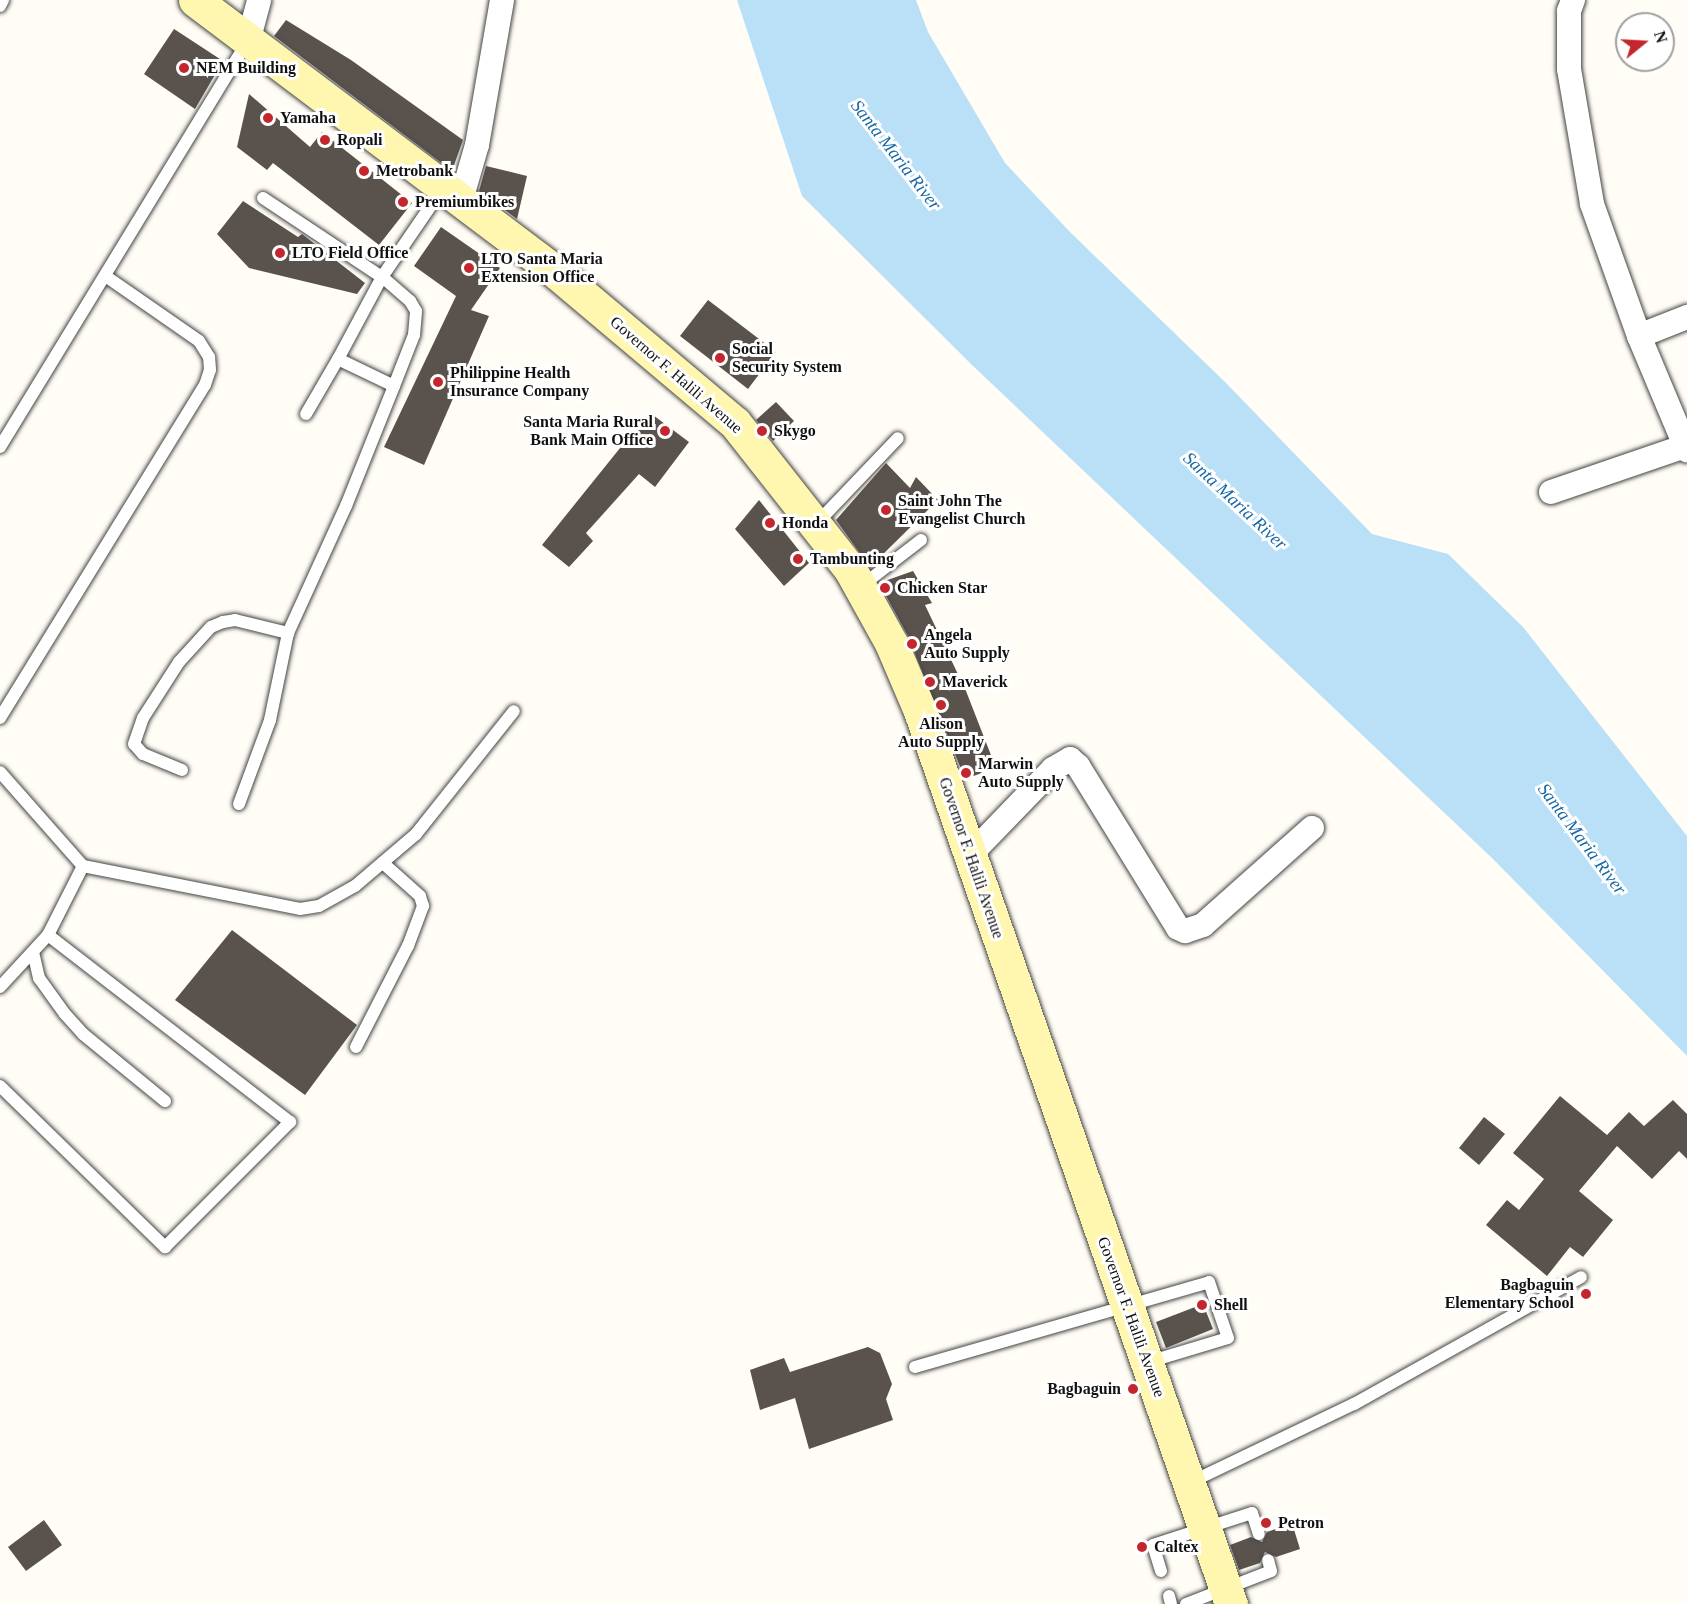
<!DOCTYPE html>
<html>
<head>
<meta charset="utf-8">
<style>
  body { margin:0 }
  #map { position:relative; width:1687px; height:1604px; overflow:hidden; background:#fffdf5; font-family:Georgia,serif }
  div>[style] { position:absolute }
  .water>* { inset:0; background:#b9e0f7 }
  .building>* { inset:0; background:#5a524d }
  .roads { filter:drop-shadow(0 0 2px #444) drop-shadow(0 0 2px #444) }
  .lane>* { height:12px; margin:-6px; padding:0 6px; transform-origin:6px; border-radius:6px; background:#fff }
  .street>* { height:24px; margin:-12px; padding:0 12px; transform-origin:12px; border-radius:12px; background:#fff }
  .secondary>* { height:33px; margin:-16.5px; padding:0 16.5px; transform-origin:16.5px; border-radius:16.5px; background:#fff6b0 }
  .dots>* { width:16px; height:16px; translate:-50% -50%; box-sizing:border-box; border:3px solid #fff; border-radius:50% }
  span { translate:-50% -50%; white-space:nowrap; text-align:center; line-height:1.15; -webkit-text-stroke:6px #fff; paint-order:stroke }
  .poi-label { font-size:16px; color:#111; font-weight:700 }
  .left { translate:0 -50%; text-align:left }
  .right { translate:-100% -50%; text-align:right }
  .street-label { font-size:16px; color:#111 }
  .water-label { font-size:18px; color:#1768a6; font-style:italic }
  .north { position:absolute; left:1615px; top:12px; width:60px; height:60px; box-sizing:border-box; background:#fff; border:2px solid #a0a0a0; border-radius:50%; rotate:72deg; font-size:16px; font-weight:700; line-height:24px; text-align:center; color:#111 }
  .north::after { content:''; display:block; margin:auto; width:21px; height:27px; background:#c4262e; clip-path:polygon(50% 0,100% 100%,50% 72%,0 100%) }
</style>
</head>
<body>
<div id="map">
  <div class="water">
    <div style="clip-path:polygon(737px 0,916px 0,928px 32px,1005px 163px,1071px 233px,1225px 382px,1372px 534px,1448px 554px,1523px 627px,1687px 836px,1687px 1056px,1492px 858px,972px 365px,802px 196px)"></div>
  </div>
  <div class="building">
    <div style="clip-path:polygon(286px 20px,351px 60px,463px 140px,452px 171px,274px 36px)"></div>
    <div style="clip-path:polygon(174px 29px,223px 61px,195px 109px,144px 74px)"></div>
    <div style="clip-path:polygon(249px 94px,310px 147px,322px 132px,412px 203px,379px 245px,273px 163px,267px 170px,237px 147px)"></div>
    <div style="clip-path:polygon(486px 166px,527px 176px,517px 219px,479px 191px)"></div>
    <div style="clip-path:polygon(243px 201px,298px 237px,302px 234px,365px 283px,357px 294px,249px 268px,217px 234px)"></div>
    <div style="clip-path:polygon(441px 227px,500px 268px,471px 310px,489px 316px,424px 465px,384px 447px,456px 296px,414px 266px)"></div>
    <div style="clip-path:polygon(708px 300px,776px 352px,748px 389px,680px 336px)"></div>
    <div style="clip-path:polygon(776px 402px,794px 421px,773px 441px,756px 420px)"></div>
    <div style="clip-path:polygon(649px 412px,689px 442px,655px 487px,639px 474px,586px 533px,593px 541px,569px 567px,542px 545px)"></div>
    <div style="clip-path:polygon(886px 463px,910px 488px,916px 477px,938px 500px,870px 567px,836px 520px)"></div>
    <div style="clip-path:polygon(759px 500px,809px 563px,784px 586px,735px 529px)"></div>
    <div style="clip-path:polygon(913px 571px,932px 603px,925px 605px,966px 691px,996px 768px,965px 779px,908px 636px,879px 583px)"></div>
    <div style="clip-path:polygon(232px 930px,357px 1025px,305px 1095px,175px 1000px)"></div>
    <div style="clip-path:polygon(1560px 1096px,1607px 1135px,1629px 1112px,1644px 1126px,1673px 1100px,1687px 1114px,1687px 1159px,1679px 1151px,1652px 1179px,1617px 1146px,1579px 1191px,1613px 1220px,1583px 1257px,1570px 1247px,1547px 1276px,1486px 1225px,1507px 1200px,1519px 1210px,1544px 1179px,1513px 1153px)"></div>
    <div style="clip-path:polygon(1484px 1117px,1505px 1134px,1479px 1165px,1459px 1148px)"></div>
    <div style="clip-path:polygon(1203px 1304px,1213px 1329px,1166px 1348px,1156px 1322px)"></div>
    <div style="clip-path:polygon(868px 1347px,880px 1353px,892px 1384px,886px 1399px,893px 1420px,809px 1449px,795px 1398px,760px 1410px,750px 1370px,784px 1358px,790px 1372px)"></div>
    <div style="clip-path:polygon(44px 1520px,62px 1545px,26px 1571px,8px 1547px)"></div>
    <div style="clip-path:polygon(1292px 1523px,1300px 1549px,1276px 1557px,1265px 1552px,1260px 1563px,1239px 1570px,1230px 1545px,1251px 1537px,1262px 1542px,1267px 1532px)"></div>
  </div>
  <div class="roads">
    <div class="lane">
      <div style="left:0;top:6px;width:7px;rotate:-63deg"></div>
      <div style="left:263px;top:198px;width:143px;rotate:33.6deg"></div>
      <div style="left:382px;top:277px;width:108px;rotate:-55.6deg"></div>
      <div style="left:306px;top:414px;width:64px;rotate:-59.8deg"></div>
      <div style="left:0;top:447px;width:476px;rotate:-58.6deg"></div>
      <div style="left:817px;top:523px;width:117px;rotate:-46.4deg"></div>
      <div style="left:860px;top:587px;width:77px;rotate:-37.6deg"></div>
      <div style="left:0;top:718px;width:391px;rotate:-58.4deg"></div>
      <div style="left:205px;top:385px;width:16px;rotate:-72deg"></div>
      <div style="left:210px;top:370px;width:13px;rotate:-94deg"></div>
      <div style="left:209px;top:357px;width:19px;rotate:-122deg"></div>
      <div style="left:199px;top:341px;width:112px;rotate:-145.2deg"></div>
      <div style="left:182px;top:770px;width:42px;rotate:-157.7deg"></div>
      <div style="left:143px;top:754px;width:13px;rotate:-132deg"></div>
      <div style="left:134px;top:744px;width:28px;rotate:-71deg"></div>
      <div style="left:143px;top:718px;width:67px;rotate:-57.3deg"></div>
      <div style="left:179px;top:662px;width:47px;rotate:-47.6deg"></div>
      <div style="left:211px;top:627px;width:13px;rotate:-23deg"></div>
      <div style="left:223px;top:622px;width:12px;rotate:-9deg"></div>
      <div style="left:235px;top:620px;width:55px;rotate:13.8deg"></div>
      <div style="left:0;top:772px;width:125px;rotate:48.6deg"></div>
      <div style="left:83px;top:866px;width:221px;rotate:11.2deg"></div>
      <div style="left:300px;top:909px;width:19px;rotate:-9deg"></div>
      <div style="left:319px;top:906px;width:41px;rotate:-29.1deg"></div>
      <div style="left:355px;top:886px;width:80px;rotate:-40.4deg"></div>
      <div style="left:416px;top:834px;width:157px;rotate:-51.5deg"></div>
      <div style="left:239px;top:804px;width:90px;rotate:-69.7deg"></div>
      <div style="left:270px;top:720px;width:89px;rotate:-78.3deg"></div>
      <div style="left:288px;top:633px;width:140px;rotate:-65.5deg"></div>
      <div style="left:346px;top:506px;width:129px;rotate:-68.2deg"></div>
      <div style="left:394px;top:386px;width:55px;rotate:-68.6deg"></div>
      <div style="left:414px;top:335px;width:24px;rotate:-85deg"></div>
      <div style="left:416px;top:311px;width:12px;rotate:-121deg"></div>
      <div style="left:410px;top:301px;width:37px;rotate:-139deg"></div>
      <div style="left:382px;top:277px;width:93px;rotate:118.2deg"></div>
      <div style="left:338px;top:359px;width:62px;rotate:25.7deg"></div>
      <div style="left:33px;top:952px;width:27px;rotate:77deg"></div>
      <div style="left:39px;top:978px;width:44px;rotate:54.2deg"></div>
      <div style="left:65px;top:1014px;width:27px;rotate:48deg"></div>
      <div style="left:83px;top:1034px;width:106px;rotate:39.3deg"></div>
      <div style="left:0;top:987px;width:71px;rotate:-47.3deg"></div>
      <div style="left:48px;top:935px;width:77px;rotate:-63.1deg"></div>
      <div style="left:356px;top:1047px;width:114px;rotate:-62.8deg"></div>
      <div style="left:408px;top:946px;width:43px;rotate:-69.4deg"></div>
      <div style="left:423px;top:906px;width:10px;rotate:-107deg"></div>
      <div style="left:420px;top:896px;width:50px;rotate:-138.3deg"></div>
      <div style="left:0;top:1086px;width:231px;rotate:44.3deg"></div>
      <div style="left:165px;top:1247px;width:177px;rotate:-45deg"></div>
      <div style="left:290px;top:1122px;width:306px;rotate:-142.3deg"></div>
      <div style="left:915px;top:1367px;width:306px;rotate:-16.1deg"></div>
      <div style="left:1209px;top:1282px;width:59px;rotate:71.3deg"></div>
      <div style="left:1228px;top:1338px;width:84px;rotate:163.3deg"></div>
      <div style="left:1191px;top:1482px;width:181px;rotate:-25.6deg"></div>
      <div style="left:1354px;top:1404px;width:260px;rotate:-29.2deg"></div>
      <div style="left:1161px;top:1571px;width:27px;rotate:-107deg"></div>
      <div style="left:1153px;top:1545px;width:104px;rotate:-17.9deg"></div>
      <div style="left:1252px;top:1513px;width:22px;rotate:72deg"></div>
      <div style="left:1169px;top:1596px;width:8px;rotate:76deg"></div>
      <div style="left:1186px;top:1604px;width:91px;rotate:-21.2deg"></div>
      <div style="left:1271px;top:1571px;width:11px;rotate:-105deg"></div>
    </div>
    <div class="street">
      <div style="left:1573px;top:0;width:12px;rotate:110deg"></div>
      <div style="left:1569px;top:11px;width:58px;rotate:90deg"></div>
      <div style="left:1569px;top:69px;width:137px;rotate:80.3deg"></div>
      <div style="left:1592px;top:204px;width:140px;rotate:70.4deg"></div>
      <div style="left:1639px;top:336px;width:124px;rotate:67.2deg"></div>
      <div style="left:249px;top:38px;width:39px;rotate:-75deg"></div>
      <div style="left:461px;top:200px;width:57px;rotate:-73.8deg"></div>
      <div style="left:477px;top:145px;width:147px;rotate:-80.2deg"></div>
      <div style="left:1639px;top:336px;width:52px;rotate:-21.6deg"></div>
      <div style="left:1551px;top:492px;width:142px;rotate:-18.9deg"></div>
      <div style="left:970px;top:855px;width:120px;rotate:-46deg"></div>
      <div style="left:1053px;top:769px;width:20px;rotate:-30deg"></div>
      <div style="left:1070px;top:759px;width:11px;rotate:41deg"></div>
      <div style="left:1078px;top:766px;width:190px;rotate:58.3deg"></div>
      <div style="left:1178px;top:928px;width:8px;rotate:23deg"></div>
      <div style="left:1185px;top:931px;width:19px;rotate:-18deg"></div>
      <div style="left:1203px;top:925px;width:146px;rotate:-41.7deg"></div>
    </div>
    <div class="secondary">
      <div style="left:195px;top:0;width:455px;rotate:37deg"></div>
      <div style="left:558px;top:274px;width:231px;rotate:40.1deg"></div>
      <div style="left:735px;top:423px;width:186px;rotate:51.8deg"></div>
      <div style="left:850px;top:569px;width:85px;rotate:61deg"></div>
      <div style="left:891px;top:643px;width:74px;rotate:66.9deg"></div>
      <div style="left:920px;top:711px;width:946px;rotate:70.8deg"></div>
    </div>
  </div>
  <div class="dots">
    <div style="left:184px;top:68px;background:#c4262e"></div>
    <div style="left:268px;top:118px;background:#c4262e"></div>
    <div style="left:325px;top:140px;background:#c4262e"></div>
    <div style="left:364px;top:171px;background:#c4262e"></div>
    <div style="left:403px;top:202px;background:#c4262e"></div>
    <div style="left:280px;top:253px;background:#c4262e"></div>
    <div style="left:469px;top:268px;background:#c4262e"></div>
    <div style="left:720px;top:358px;background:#c4262e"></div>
    <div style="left:438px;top:382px;background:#c4262e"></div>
    <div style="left:665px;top:431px;background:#c4262e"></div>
    <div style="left:762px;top:431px;background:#c4262e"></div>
    <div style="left:886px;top:510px;background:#c4262e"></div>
    <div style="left:770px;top:523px;background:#c4262e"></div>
    <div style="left:798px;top:559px;background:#c4262e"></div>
    <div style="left:885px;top:588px;background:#c4262e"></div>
    <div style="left:912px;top:644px;background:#c4262e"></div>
    <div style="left:930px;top:682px;background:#c4262e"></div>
    <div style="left:941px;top:705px;background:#c4262e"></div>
    <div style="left:966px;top:773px;background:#c4262e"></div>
    <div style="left:1586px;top:1294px;background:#c4262e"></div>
    <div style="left:1202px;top:1305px;background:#c4262e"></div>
    <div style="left:1133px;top:1389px;background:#c4262e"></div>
    <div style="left:1266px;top:1523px;background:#c4262e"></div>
    <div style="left:1142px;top:1547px;background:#c4262e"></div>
  </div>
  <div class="poi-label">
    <span class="left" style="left:196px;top:68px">NEM Building</span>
    <span class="left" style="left:280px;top:118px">Yamaha</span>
    <span class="left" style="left:337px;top:140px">Ropali</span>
    <span class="left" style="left:376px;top:171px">Metrobank</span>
    <span class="left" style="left:415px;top:202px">Premiumbikes</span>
    <span class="left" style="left:292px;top:253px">LTO Field Office</span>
    <span class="left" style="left:481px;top:268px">LTO Santa Maria<br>Extension Office</span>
    <span class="left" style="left:732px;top:358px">Social<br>Security System</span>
    <span class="left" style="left:450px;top:382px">Philippine Health<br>Insurance Company</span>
    <span class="right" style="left:653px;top:431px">Santa Maria Rural<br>Bank Main Office</span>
    <span class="left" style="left:774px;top:431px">Skygo</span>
    <span class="left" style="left:898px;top:510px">Saint John The<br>Evangelist Church</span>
    <span class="left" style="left:782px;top:523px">Honda</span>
    <span class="left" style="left:810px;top:559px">Tambunting</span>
    <span class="left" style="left:897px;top:588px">Chicken Star</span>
    <span class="left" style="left:924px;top:644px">Angela<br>Auto Supply</span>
    <span class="left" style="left:942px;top:682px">Maverick</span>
    <span style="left:941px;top:733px">Alison<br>Auto Supply</span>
    <span class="left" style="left:978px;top:773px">Marwin<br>Auto Supply</span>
    <span class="right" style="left:1574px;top:1294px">Bagbaguin<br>Elementary School</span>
    <span class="left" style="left:1214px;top:1305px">Shell</span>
    <span class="right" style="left:1121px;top:1389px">Bagbaguin</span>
    <span class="left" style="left:1278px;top:1523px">Petron</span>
    <span class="left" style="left:1154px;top:1547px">Caltex</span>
  </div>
  <div class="street-label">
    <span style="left:676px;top:375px;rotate:41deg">Governor F. Halili Avenue</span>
    <span style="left:971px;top:858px;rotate:71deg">Governor F. Halili Avenue</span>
    <span style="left:1131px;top:1317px;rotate:70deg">Governor F. Halili Avenue</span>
  </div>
  <div class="water-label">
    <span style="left:896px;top:155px;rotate:52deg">Santa Maria River</span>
    <span style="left:1235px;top:501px;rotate:43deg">Santa Maria River</span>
    <span style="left:1582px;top:839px;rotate:53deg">Santa Maria River</span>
  </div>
  <div class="north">N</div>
</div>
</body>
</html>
